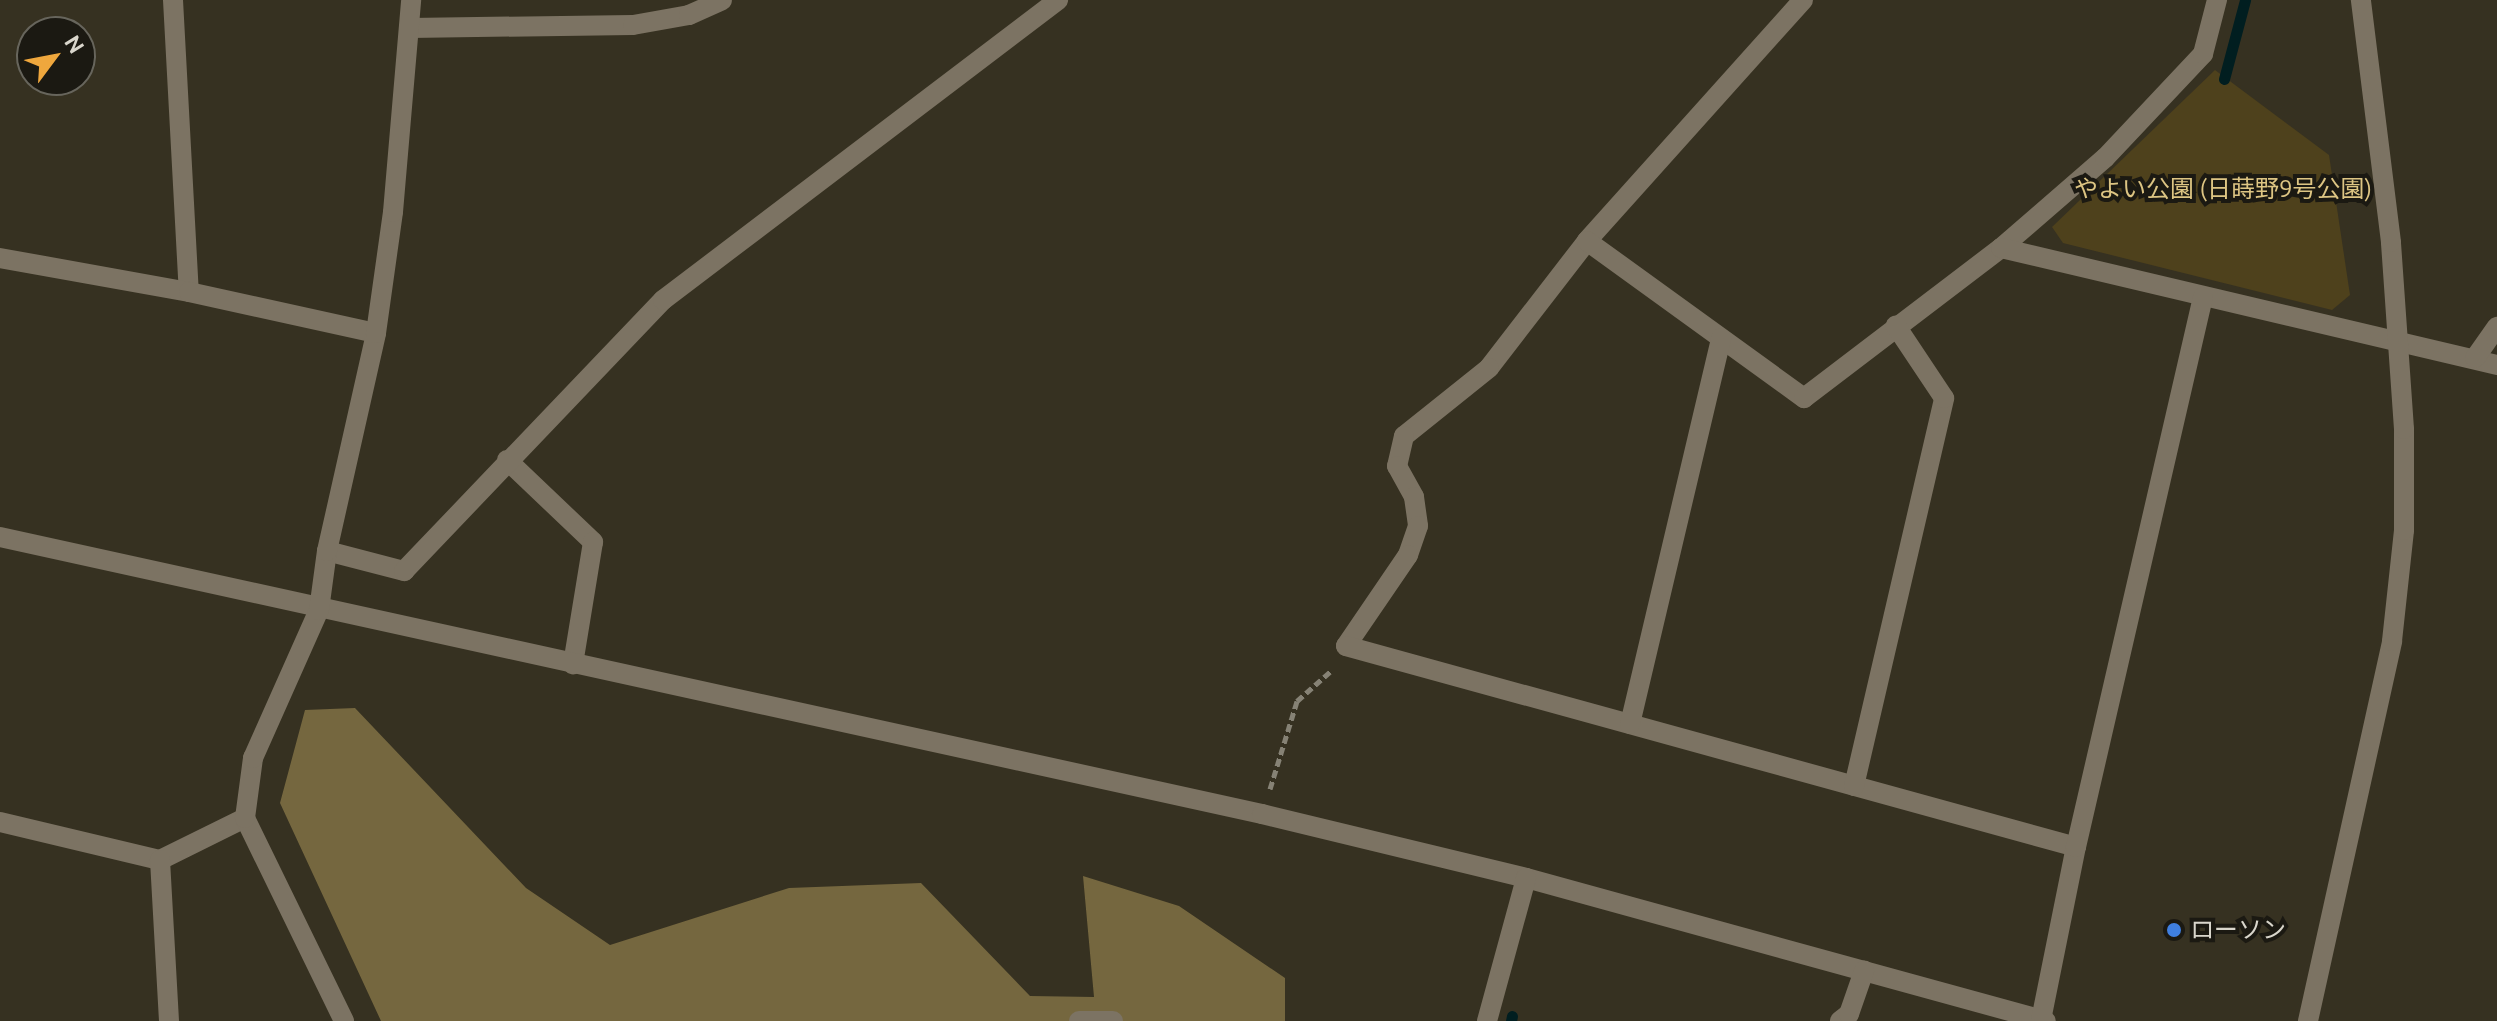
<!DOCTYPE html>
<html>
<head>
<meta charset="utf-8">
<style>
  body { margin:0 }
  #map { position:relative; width:2497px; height:1021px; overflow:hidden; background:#363121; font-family:Ubuntu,"Noto Sans JP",sans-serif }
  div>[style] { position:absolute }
  .green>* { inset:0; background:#4e411c }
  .forest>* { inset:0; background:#75673f }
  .stream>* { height:11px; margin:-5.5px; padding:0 5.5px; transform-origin:5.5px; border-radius:5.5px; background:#011e20 }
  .path>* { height:5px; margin-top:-2.5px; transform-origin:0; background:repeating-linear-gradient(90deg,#868275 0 8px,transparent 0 12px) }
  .minor>* { height:20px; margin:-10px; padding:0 10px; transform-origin:10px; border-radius:10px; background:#7c7363 }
  .dots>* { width:22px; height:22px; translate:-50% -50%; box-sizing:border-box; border:4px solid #1b1912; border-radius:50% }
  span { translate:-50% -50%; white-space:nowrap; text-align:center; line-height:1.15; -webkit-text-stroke:8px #1b1912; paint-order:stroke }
  .park-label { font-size:24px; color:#ddc583 }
  .poi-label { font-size:24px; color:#d9d6cc }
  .left { translate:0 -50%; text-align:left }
  .north { position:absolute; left:16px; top:16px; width:80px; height:80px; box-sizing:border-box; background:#1b1912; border:2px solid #67655c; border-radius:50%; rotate:58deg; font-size:22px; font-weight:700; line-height:32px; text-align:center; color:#d9d6cc }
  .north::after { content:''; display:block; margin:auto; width:28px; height:36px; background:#efa73d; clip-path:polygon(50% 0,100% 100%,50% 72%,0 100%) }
</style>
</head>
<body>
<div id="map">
  <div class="green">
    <div style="clip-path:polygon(2215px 70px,2329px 155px,2350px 295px,2332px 310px,2063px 243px,2052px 227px)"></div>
  </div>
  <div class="forest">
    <div style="clip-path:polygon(355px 708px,526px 888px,610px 945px,789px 888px,921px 883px,1030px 996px,1094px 997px,1083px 876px,1179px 906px,1285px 978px,1285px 1021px,381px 1021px,280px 803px,305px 710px)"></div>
  </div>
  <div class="stream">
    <div style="left:2224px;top:79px;width:82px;rotate:-75.1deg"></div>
    <div style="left:1511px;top:1021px;width:5px;rotate:-79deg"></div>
  </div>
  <div class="path">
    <div style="left:1270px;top:789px;width:92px;rotate:-72.9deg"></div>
    <div style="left:1297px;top:701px;width:45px;rotate:-41.4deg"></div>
  </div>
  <div class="minor">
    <div style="left:173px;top:0;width:292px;rotate:86.9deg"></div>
    <div style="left:1803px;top:0;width:324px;rotate:131.9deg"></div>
    <div style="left:1587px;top:241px;width:160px;rotate:127.7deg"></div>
    <div style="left:1489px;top:368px;width:109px;rotate:141.3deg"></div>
    <div style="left:1404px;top:436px;width:31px;rotate:103deg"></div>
    <div style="left:1397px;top:466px;width:35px;rotate:61deg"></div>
    <div style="left:1414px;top:497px;width:29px;rotate:82deg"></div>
    <div style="left:1418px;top:526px;width:31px;rotate:109deg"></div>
    <div style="left:1408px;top:555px;width:110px;rotate:124.3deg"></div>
    <div style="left:1346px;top:646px;width:757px;rotate:15.39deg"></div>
    <div style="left:410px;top:28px;width:223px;rotate:-0.8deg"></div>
    <div style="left:633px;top:25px;width:57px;rotate:-10.1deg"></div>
    <div style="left:689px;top:15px;width:36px;rotate:-24deg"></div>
    <div style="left:1587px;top:241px;width:268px;rotate:35.9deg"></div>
    <div style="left:1804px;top:398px;width:248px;rotate:-37.3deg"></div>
    <div style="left:2001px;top:248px;width:138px;rotate:-40.9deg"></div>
    <div style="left:2105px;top:158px;width:143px;rotate:-46.7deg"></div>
    <div style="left:2203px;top:54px;width:56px;rotate:-75.5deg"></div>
    <div style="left:2001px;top:248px;width:510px;rotate:13.27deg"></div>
    <div style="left:0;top:258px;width:192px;rotate:10.2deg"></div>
    <div style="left:189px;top:292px;width:191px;rotate:12.4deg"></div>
    <div style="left:2475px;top:358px;width:38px;rotate:-55deg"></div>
    <div style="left:507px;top:460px;width:119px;rotate:43.6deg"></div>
    <div style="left:593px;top:542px;width:124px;rotate:99.3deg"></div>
    <div style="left:0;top:537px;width:1292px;rotate:12.38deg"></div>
    <div style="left:1262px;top:814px;width:272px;rotate:13.6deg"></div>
    <div style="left:1526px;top:878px;width:539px;rotate:15.38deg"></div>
    <div style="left:327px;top:551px;width:80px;rotate:14.6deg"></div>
    <div style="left:404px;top:571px;width:375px;rotate:-46.3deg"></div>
    <div style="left:663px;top:300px;width:496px;rotate:-37.2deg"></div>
    <div style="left:1630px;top:724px;width:396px;rotate:-76.7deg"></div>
    <div style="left:1854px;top:786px;width:398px;rotate:-76.9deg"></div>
    <div style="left:1944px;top:398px;width:87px;rotate:-123.7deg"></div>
    <div style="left:0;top:822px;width:164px;rotate:13.4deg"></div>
    <div style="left:160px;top:860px;width:95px;rotate:-26.3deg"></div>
    <div style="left:160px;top:860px;width:161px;rotate:86.8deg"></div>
    <div style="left:2041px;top:1020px;width:177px;rotate:-78.6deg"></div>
    <div style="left:2076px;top:847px;width:564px;rotate:-77deg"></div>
    <div style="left:344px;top:1021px;width:226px;rotate:-116deg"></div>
    <div style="left:245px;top:818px;width:61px;rotate:-82.4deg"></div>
    <div style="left:253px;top:758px;width:162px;rotate:-66deg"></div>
    <div style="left:319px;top:610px;width:60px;rotate:-82.3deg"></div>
    <div style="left:327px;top:551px;width:223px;rotate:-77.3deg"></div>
    <div style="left:376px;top:333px;width:122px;rotate:-82deg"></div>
    <div style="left:393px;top:212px;width:213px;rotate:-85.1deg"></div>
    <div style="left:1079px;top:1021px;width:34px"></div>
    <div style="left:1487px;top:1021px;width:148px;rotate:-74.7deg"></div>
    <div style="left:1840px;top:1021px;width:11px;rotate:-38deg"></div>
    <div style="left:1849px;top:1014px;width:46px;rotate:-70.8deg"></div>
    <div style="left:2308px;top:1021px;width:389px;rotate:-77.5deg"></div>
    <div style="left:2392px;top:641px;width:112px;rotate:-83.8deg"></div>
    <div style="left:2404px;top:530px;width:101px;rotate:-90deg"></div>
    <div style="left:2404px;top:429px;width:187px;rotate:-94deg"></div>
    <div style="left:2391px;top:242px;width:244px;rotate:-97.1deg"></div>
  </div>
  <div class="dots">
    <div style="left:2174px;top:930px;background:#3f7fe0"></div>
  </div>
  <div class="park-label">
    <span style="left:2223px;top:189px">やよい公園 (日蒔野9号公園)</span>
  </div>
  <div class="poi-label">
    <span class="left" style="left:2190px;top:930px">ローソン</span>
  </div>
  <div class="north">N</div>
</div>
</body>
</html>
